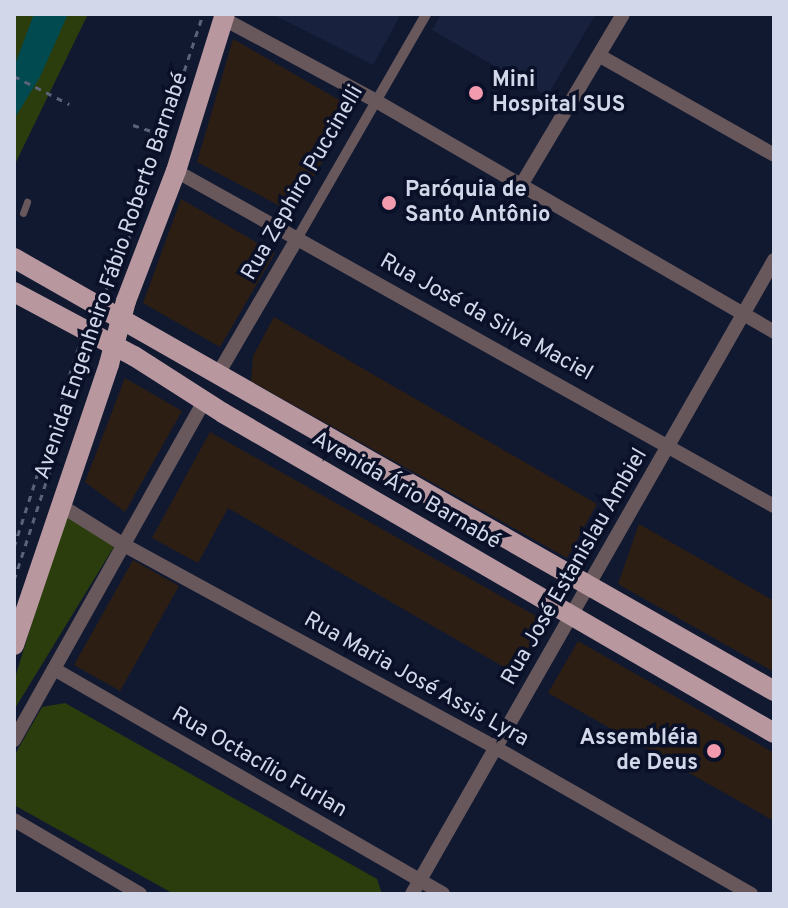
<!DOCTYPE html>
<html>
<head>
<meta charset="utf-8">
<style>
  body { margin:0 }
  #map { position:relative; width:788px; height:908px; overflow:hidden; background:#111931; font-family:Overpass,sans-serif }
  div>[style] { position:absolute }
  .commercial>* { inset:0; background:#2d1e14 }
  .built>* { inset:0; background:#18213e }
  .green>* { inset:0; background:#2b3d0d }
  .water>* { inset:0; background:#004a50 }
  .path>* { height:3px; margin-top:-1.5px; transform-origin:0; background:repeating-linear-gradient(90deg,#5a6277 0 6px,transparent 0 12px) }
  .service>* { height:7px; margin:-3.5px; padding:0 3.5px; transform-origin:3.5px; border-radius:3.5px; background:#68585c }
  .pedestrian>* { height:10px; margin:-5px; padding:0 5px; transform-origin:5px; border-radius:5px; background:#68585c }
  .minor>* { height:14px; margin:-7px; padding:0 7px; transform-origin:7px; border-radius:7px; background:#68585c }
  .primary>* { height:20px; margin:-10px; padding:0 10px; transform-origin:10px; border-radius:10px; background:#b8979f }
  .dots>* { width:22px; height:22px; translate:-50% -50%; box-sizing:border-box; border:4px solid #091027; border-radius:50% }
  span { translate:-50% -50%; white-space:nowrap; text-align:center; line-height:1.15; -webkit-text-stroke:7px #091027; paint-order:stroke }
  .poi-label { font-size:22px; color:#d2d8e9; font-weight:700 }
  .left { translate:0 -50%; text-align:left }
  .right { translate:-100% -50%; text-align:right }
  .street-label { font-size:22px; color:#d2d8e9 }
  .frame { position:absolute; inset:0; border:16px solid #d2d8e9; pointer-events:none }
</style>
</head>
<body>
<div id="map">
  <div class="commercial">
    <div style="clip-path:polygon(233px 39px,353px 108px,293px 213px,197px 162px)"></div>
    <div style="clip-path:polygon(181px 199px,275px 253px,220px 347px,143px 303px)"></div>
    <div style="clip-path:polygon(274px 317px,597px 504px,567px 558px,251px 381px,253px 356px)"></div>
    <div style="clip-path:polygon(125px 378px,182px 411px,125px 512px,85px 482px)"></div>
    <div style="clip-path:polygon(210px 432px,545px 621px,516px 674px,228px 508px,198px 563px,152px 538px)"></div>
    <div style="clip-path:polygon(639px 524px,774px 601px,774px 672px,618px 584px)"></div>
    <div style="clip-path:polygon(133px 560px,179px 586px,120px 691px,74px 665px)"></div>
    <div style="clip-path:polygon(578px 641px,774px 753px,774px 821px,548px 693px)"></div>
  </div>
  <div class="built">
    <div style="clip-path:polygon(272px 14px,401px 14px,373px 65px)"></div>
    <div style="clip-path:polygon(441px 14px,596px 14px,547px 96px,432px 30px)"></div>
  </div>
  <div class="green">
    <div style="clip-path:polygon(14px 14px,88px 14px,14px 166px)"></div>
    <div style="clip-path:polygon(65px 515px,115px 545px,14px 710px,14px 681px)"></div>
    <div style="clip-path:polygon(65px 703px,377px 879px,382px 894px,174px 894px,14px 805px,14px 756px,42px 707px)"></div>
  </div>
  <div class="water">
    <div style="clip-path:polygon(34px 14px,68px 14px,40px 77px,14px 119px,14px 67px)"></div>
  </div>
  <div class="path">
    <div style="left:14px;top:76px;width:62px;rotate:27deg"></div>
    <div style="left:133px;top:125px;width:29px;rotate:18deg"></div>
    <div style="left:124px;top:253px;width:252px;rotate:-71.7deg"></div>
    <div style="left:106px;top:289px;width:17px;rotate:-54deg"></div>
    <div style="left:14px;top:547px;width:211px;rotate:-72.1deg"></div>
    <div style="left:14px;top:580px;width:239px;rotate:-71.9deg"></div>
  </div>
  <div class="service">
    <div style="left:23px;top:213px;width:12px;rotate:-70deg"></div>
  </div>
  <div class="pedestrian">
    <div style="left:298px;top:237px;width:257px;rotate:-60.1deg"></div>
  </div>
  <div class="minor">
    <div style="left:224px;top:19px;width:173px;rotate:28.3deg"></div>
    <div style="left:376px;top:101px;width:460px;rotate:30.1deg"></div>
    <div style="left:600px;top:56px;width:200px;rotate:29.6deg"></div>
    <div style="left:176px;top:171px;width:685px;rotate:29.26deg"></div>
    <div style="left:520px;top:187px;width:201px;rotate:-59.2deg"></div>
    <div style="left:218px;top:374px;width:159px;rotate:-59.7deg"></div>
    <div style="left:60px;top:505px;width:75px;rotate:32deg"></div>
    <div style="left:124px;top:545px;width:424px;rotate:28.6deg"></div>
    <div style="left:496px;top:748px;width:294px;rotate:29.8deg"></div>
    <div style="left:54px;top:669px;width:449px;rotate:30deg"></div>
    <div style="left:14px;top:740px;width:389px;rotate:-60.7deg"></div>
    <div style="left:14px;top:820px;width:146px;rotate:30.4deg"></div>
    <div style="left:412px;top:894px;width:730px;rotate:-60.27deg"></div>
  </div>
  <div class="primary">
    <div style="left:14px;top:258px;width:875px;rotate:29.67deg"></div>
    <div style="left:14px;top:292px;width:136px;rotate:28.1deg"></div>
    <div style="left:134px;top:356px;width:106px;rotate:32.6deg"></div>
    <div style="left:223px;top:413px;width:637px;rotate:30.15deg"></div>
    <div style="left:14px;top:645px;width:297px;rotate:-71.3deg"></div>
    <div style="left:109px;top:364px;width:65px;rotate:-74.9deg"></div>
    <div style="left:126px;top:301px;width:139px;rotate:-69deg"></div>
    <div style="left:176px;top:171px;width:164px;rotate:-72.7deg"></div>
  </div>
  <div class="dots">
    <div style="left:476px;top:93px;background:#f29aae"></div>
    <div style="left:389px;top:203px;background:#f29aae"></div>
    <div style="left:714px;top:751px;background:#f29aae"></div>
  </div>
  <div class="poi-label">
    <span class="left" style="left:492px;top:93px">Mini<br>Hospital SUS</span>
    <span class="left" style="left:405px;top:203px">Paróquia de<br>Santo Antônio</span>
    <span class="right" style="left:698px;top:751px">Assembléia<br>de Deus</span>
  </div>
  <div class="street-label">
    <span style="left:303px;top:183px;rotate:-60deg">Rua Zephiro Puccinelli</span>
    <span style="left:112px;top:276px;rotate:-71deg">Avenida Engenheiro Fábio Roberto Barnabé</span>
    <span style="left:486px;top:318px;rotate:29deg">Rua José da Silva Maciel</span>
    <span style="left:406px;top:491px;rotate:30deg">Avenida Ário Barnabé</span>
    <span style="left:575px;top:567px;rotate:-60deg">Rua José Estanislau Ambiel</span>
    <span style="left:416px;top:680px;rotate:29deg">Rua Maria José Assis Lyra</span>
    <span style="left:259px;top:763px;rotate:30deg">Rua Octacílio Furlan</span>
  </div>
  <div class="frame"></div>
</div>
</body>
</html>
